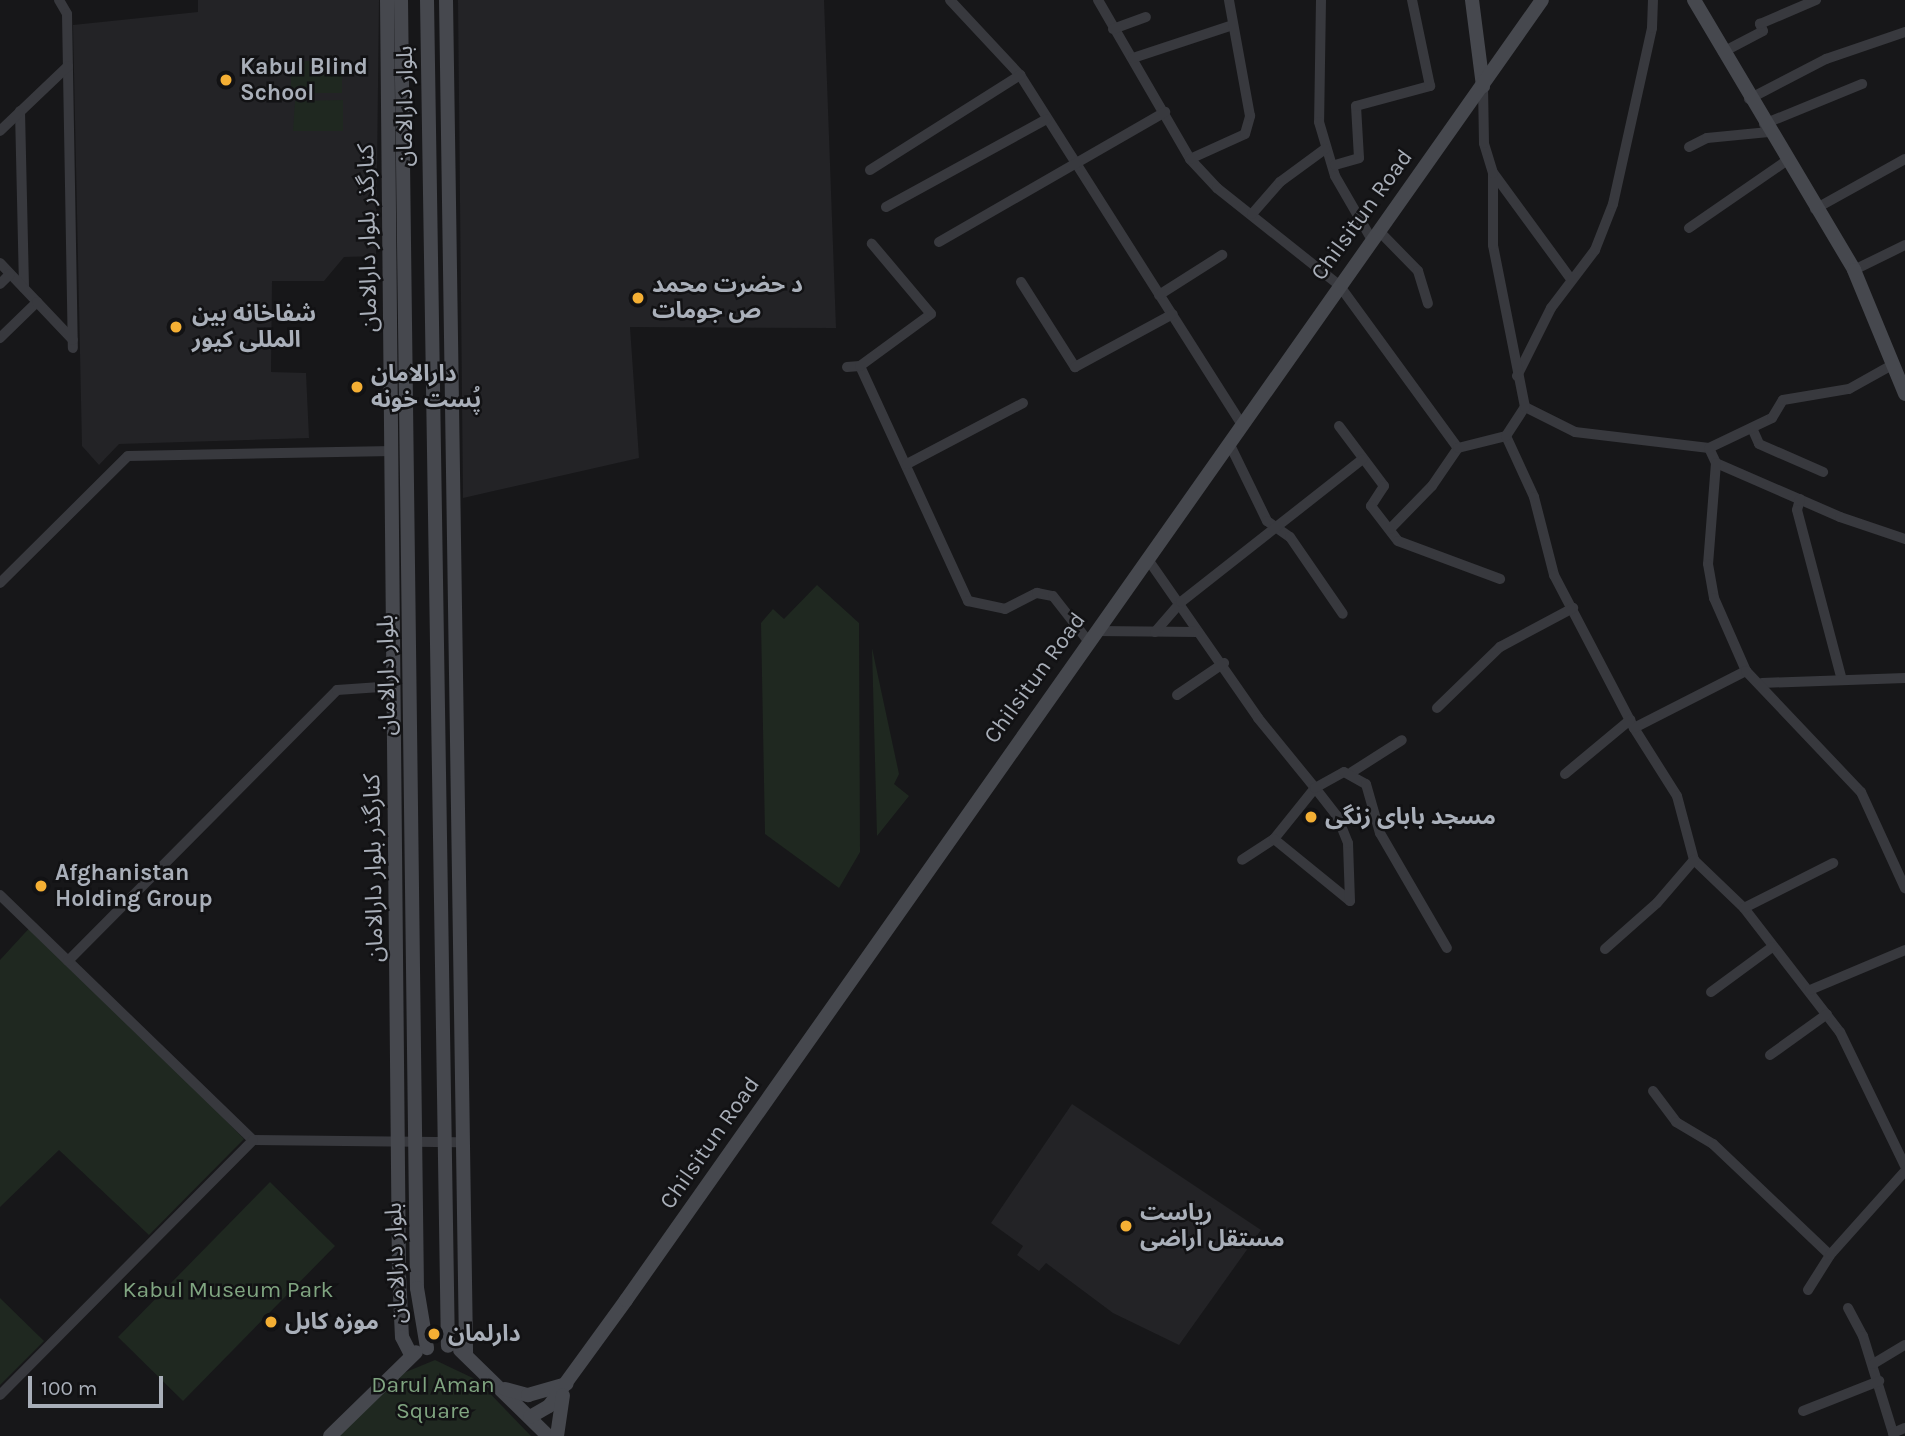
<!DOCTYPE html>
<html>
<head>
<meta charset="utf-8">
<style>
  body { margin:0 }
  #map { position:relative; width:1905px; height:1436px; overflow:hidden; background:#171719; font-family:Karla,"Noto Sans Arabic",sans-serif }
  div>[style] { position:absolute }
  .built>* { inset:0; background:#232326 }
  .green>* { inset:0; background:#1f2820 }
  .street>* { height:10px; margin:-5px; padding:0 5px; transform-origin:5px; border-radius:5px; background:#38393e }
  .secondary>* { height:14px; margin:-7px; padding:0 7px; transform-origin:7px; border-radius:7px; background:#46484e }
  .dots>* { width:19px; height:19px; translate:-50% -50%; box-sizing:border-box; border:4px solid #121214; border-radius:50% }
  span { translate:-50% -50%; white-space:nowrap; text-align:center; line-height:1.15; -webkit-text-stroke:5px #121214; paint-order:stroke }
  .poi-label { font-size:23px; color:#a9afb9; font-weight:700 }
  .left { translate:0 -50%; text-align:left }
  .street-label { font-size:23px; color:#a9afb9 }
  .park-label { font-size:23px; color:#80a581 }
  .scale { position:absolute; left:28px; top:1376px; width:135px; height:32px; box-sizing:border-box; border:4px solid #a9afb9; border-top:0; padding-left:9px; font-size:21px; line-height:24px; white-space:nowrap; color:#a9afb9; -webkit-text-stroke:5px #121214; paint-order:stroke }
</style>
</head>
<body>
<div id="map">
  <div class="built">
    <div style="clip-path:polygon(198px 0,379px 0,376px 256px,344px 257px,324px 281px,272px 281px,271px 372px,306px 373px,309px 438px,119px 444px,99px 465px,82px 446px,73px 25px,198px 12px)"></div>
    <div style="clip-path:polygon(458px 0,824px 0,836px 328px,630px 327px,639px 458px,463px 498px)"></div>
    <div style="clip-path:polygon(1072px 1104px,1261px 1230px,1179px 1345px,1113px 1313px,1046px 1263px,1039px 1271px,1017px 1255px,1023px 1246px,991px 1223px)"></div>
  </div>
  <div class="green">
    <div style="clip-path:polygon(291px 61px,342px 61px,342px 93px,291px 93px)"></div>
    <div style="clip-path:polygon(343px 100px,343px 131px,293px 131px,295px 101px)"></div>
    <div style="clip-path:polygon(817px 585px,859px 623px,860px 852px,839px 888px,765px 834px,761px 623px,773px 609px,784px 619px)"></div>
    <div style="clip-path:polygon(872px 648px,899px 774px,894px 784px,909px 796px,877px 836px)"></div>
    <div style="clip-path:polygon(34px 923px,244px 1139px,149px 1235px,59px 1150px,0 1207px,0 960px)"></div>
    <div style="clip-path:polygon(270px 1182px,335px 1246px,183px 1401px,118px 1337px)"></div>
    <div style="clip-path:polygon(0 1298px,44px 1341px,0 1385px)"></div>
    <div style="clip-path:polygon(435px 1360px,477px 1380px,531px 1436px,337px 1436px,401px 1374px)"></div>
  </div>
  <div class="street">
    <div style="left:59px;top:0;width:16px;rotate:60deg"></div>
    <div style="left:67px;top:14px;width:334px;rotate:89deg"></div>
    <div style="left:950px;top:0;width:103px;rotate:47deg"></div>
    <div style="left:1020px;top:75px;width:414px;rotate:57.6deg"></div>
    <div style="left:1098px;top:0;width:184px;rotate:59.9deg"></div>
    <div style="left:1190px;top:159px;width:40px;rotate:47deg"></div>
    <div style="left:1217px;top:188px;width:156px;rotate:38.5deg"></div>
    <div style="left:1339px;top:285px;width:202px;rotate:53.9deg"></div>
    <div style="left:1321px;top:0;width:122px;rotate:90.9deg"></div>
    <div style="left:1319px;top:122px;width:56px;rotate:73.5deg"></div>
    <div style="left:1335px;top:176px;width:74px;rotate:60deg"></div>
    <div style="left:1113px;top:29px;width:35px;rotate:-20deg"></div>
    <div style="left:1723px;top:52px;width:45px;rotate:-27.7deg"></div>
    <div style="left:1763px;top:31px;width:8px;rotate:-113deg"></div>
    <div style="left:1760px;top:24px;width:61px;rotate:-23.2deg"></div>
    <div style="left:1133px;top:58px;width:102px;rotate:-18.3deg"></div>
    <div style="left:1749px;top:99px;width:87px;rotate:-27.5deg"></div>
    <div style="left:1826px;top:59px;width:83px;rotate:-18.9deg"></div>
    <div style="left:20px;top:111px;width:177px;rotate:88.7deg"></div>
    <div style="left:1764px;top:124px;width:106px;rotate:-22.2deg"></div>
    <div style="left:0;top:131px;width:94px;rotate:-43.7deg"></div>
    <div style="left:1689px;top:147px;width:20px;rotate:-27deg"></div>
    <div style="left:1707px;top:138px;width:62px;rotate:-5.5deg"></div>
    <div style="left:1190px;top:159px;width:60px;rotate:-24.4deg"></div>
    <div style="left:1245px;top:134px;width:19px;rotate:-74deg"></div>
    <div style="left:1250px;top:116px;width:118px;rotate:-100.3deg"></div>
    <div style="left:1335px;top:165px;width:25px;rotate:-16deg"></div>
    <div style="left:1359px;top:158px;width:52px;rotate:-93.3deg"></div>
    <div style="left:1356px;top:106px;width:77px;rotate:-15.1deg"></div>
    <div style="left:1430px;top:86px;width:88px;rotate:-101.8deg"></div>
    <div style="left:870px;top:170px;width:178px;rotate:-32.3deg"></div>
    <div style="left:1494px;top:174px;width:129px;rotate:53.8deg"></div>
    <div style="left:886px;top:207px;width:183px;rotate:-28.7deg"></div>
    <div style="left:1815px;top:209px;width:103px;rotate:-29.1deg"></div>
    <div style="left:1252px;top:214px;width:43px;rotate:-48.8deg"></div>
    <div style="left:1280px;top:182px;width:56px;rotate:-36.3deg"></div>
    <div style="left:1689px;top:228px;width:118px;rotate:-34.6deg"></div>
    <div style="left:1379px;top:231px;width:56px;rotate:45.7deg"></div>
    <div style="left:1418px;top:271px;width:34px;rotate:73deg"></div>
    <div style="left:939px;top:242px;width:261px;rotate:-29.9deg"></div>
    <div style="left:0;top:263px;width:54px;rotate:46.5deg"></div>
    <div style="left:37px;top:302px;width:52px;rotate:135.8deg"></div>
    <div style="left:1854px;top:270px;width:57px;rotate:-26.1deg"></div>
    <div style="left:1021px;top:282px;width:101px;rotate:57.6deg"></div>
    <div style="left:1075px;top:367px;width:111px;rotate:-28.4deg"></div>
    <div style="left:0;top:284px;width:14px;rotate:-45deg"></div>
    <div style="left:1159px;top:295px;width:75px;rotate:-32.4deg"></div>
    <div style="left:37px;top:302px;width:52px;rotate:46.5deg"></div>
    <div style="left:860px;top:366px;width:259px;rotate:65.3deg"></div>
    <div style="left:968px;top:601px;width:38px;rotate:12deg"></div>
    <div style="left:1005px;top:609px;width:36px;rotate:-27deg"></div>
    <div style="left:1037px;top:593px;width:16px;rotate:11deg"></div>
    <div style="left:1053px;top:596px;width:58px;rotate:52deg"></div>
    <div style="left:847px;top:367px;width:13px;rotate:-4deg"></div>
    <div style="left:860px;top:366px;width:88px;rotate:-36.2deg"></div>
    <div style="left:931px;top:314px;width:92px;rotate:-130.1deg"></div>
    <div style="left:1517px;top:376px;width:76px;rotate:-63.4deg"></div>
    <div style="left:1551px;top:308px;width:73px;rotate:-52.8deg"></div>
    <div style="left:1595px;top:250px;width:49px;rotate:-68.6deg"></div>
    <div style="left:1613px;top:204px;width:180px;rotate:-77.5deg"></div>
    <div style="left:1652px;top:28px;width:28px;rotate:-88deg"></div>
    <div style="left:1525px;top:407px;width:56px;rotate:26.6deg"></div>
    <div style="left:1575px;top:432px;width:135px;rotate:6.8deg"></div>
    <div style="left:1709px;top:448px;width:17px;rotate:65deg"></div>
    <div style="left:1716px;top:463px;width:135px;rotate:23.5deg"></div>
    <div style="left:1840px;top:517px;width:69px;rotate:18.7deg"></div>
    <div style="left:1339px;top:426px;width:75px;rotate:53.1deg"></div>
    <div style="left:1384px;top:486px;width:24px;rotate:123deg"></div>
    <div style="left:1371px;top:506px;width:44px;rotate:52.4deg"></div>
    <div style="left:1398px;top:541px;width:109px;rotate:20.4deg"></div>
    <div style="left:1752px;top:428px;width:17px;rotate:66deg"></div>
    <div style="left:1759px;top:444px;width:70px;rotate:23.6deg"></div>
    <div style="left:1506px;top:436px;width:67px;rotate:65.3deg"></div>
    <div style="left:1534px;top:497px;width:81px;rotate:75.6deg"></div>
    <div style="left:1554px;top:575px;width:173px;rotate:62.4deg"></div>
    <div style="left:1634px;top:728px;width:80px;rotate:57.7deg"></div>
    <div style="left:1677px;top:796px;width:66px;rotate:75.1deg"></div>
    <div style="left:1694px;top:860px;width:69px;rotate:43.8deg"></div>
    <div style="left:1744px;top:908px;width:157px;rotate:52.3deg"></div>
    <div style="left:1840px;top:1032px;width:149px;rotate:64.1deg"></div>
    <div style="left:1229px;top:443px;width:87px;rotate:64deg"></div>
    <div style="left:1267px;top:521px;width:28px;rotate:35deg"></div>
    <div style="left:1290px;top:537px;width:93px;rotate:55.5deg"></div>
    <div style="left:1709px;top:448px;width:70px;rotate:-25.5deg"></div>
    <div style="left:1772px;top:418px;width:21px;rotate:-59deg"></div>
    <div style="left:1783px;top:400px;width:67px;rotate:-9.5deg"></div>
    <div style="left:1849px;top:389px;width:51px;rotate:-29.1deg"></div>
    <div style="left:1716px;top:463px;width:101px;rotate:94.5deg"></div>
    <div style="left:1708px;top:564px;width:35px;rotate:80deg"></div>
    <div style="left:1714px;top:598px;width:80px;rotate:66.3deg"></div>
    <div style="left:907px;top:464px;width:131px;rotate:-27.7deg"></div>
    <div style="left:1800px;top:499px;width:11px;rotate:105deg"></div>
    <div style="left:1797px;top:510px;width:172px;rotate:75.2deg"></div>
    <div style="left:1390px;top:529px;width:60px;rotate:-45.7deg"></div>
    <div style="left:1432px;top:486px;width:46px;rotate:-55.6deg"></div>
    <div style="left:1458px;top:448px;width:49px;rotate:-14deg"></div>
    <div style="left:1506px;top:436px;width:35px;rotate:-57deg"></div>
    <div style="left:1525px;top:407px;width:165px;rotate:-101.2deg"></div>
    <div style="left:1493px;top:245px;width:72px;rotate:-90deg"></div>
    <div style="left:1493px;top:173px;width:31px;rotate:-107deg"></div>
    <div style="left:1484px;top:143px;width:57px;rotate:-91deg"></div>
    <div style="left:1147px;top:558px;width:195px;rotate:55.2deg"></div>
    <div style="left:1258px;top:718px;width:90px;rotate:50.8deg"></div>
    <div style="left:1315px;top:788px;width:65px;rotate:128.8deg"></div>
    <div style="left:1274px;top:839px;width:38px;rotate:147deg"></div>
    <div style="left:0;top:583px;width:180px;rotate:-44.8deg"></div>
    <div style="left:128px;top:456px;width:265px;rotate:-1.1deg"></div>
    <div style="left:1096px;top:631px;width:102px;rotate:0.6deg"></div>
    <div style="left:1155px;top:632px;width:40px;rotate:-49deg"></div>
    <div style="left:1181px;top:602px;width:231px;rotate:-38.2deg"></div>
    <div style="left:1762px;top:683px;width:143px;rotate:-2deg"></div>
    <div style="left:1177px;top:695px;width:57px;rotate:-34.2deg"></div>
    <div style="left:1437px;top:708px;width:88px;rotate:-44.1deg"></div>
    <div style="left:1500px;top:647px;width:83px;rotate:-28.1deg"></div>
    <div style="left:1634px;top:728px;width:126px;rotate:-27deg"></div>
    <div style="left:1746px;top:671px;width:167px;rotate:46.5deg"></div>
    <div style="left:1861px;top:792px;width:106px;rotate:65.4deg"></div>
    <div style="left:1352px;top:772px;width:59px;rotate:-32.6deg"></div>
    <div style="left:1565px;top:774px;width:85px;rotate:-39.7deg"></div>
    <div style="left:1274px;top:839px;width:98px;rotate:39.2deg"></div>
    <div style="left:0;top:895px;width:352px;rotate:44.1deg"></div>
    <div style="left:1350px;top:901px;width:58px;rotate:-92deg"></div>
    <div style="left:1348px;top:843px;width:29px;rotate:-112deg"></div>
    <div style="left:1337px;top:816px;width:36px;rotate:-128deg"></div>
    <div style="left:1315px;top:788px;width:33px;rotate:-29deg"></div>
    <div style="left:1344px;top:772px;width:25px;rotate:29deg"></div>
    <div style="left:1366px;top:784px;width:51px;rotate:74.1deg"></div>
    <div style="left:1380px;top:833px;width:133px;rotate:59.8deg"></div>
    <div style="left:1744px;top:908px;width:100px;rotate:-26.8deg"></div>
    <div style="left:1605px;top:949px;width:69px;rotate:-41.5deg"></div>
    <div style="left:1657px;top:903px;width:57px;rotate:-49.3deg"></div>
    <div style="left:68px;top:961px;width:382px;rotate:-45.2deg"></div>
    <div style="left:337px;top:690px;width:58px;rotate:-3.9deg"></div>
    <div style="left:1810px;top:990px;width:103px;rotate:-22.8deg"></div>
    <div style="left:1711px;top:992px;width:76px;rotate:-36.4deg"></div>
    <div style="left:1770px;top:1055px;width:70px;rotate:-35.7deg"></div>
    <div style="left:1653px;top:1091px;width:39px;rotate:53deg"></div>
    <div style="left:1676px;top:1122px;width:43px;rotate:30.7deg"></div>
    <div style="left:1713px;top:1144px;width:161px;rotate:43.5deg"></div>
    <div style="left:253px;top:1140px;width:206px;rotate:0.6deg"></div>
    <div style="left:1808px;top:1290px;width:41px;rotate:-57.8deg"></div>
    <div style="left:1830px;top:1255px;width:113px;rotate:-48.2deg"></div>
    <div style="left:1848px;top:1308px;width:32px;rotate:62deg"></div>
    <div style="left:1863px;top:1336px;width:105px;rotate:72.8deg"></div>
    <div style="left:1873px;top:1364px;width:37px;rotate:-31deg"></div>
    <div style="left:0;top:1395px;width:359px;rotate:-45.2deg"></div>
    <div style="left:1803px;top:1411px;width:82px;rotate:-21.5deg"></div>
    <div style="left:1893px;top:1433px;width:13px;rotate:-23deg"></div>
  </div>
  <div class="secondary">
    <div style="left:387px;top:0;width:1274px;rotate:89.46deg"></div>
    <div style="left:399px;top:1274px;width:63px;rotate:87.3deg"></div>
    <div style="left:402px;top:1337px;width:20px;rotate:63deg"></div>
    <div style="left:401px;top:0;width:1288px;rotate:89.29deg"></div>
    <div style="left:417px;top:1288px;width:61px;rotate:80.5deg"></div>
    <div style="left:427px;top:0;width:1346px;rotate:89.11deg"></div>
    <div style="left:446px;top:0;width:1353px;rotate:89.15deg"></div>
    <div style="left:1472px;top:0;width:87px;rotate:82.7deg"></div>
    <div style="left:1694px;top:0;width:314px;rotate:59.3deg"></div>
    <div style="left:1854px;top:270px;width:134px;rotate:67.6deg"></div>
    <div style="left:460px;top:1350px;width:123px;rotate:44.3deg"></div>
    <div style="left:505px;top:1389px;width:24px;rotate:15deg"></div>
    <div style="left:528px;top:1395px;width:40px;rotate:-16deg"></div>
    <div style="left:530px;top:1417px;width:22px;rotate:-30deg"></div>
    <div style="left:549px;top:1406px;width:131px;rotate:-54deg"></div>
    <div style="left:626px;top:1300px;width:1590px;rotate:-54.83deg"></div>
    <div style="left:330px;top:1436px;width:120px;rotate:-44.3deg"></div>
    <div style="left:557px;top:1436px;width:41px;rotate:-81.7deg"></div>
  </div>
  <div class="dots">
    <div style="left:226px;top:80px;background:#f4af34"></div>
    <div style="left:638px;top:298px;background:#f4af34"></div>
    <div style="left:176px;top:327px;background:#f4af34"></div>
    <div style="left:357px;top:387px;background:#f4af34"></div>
    <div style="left:1311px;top:817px;background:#f4af34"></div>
    <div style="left:41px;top:886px;background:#f4af34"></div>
    <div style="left:1126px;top:1226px;background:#f4af34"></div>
    <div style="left:271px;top:1322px;background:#f4af34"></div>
    <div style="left:434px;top:1334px;background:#f4af34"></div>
  </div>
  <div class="poi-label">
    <span class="left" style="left:240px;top:80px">Kabul Blind<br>School</span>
    <span class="left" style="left:652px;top:298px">د حضرت محمد<br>ص جومات</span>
    <span class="left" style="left:192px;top:327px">شفاخانه بین<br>المللی کیور</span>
    <span class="left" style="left:371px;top:387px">دارالامان<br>پُست خونه</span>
    <span class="left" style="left:1325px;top:817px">مسجد بابای زنگی</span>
    <span class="left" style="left:55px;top:886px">Afghanistan<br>Holding Group</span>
    <span class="left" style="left:1140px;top:1226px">ریاست<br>مستقل اراضی</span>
    <span class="left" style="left:285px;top:1322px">موزه کابل</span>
    <span class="left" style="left:448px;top:1334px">دارلمان</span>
  </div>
  <div class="street-label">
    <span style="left:405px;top:106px;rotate:-90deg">بلوار دارالامان</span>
    <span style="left:1362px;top:215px;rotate:-54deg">Chilsitun Road</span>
    <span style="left:368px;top:238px;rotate:-91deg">کنارگذر بلوار دارالامان</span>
    <span style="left:387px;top:675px;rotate:-91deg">بلوار دارالامان</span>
    <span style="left:1035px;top:678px;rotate:-54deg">Chilsitun Road</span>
    <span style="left:374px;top:868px;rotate:-91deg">کنارگذر بلوار دارالامان</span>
    <span style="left:710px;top:1143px;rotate:-55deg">Chilsitun Road</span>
    <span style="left:396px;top:1263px;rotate:-92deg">بلوار دارالامان</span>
  </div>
  <div class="park-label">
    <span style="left:228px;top:1290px">Kabul Museum Park</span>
    <span style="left:433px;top:1398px">Darul Aman<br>Square</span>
  </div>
  <div class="scale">100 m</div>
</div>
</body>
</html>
